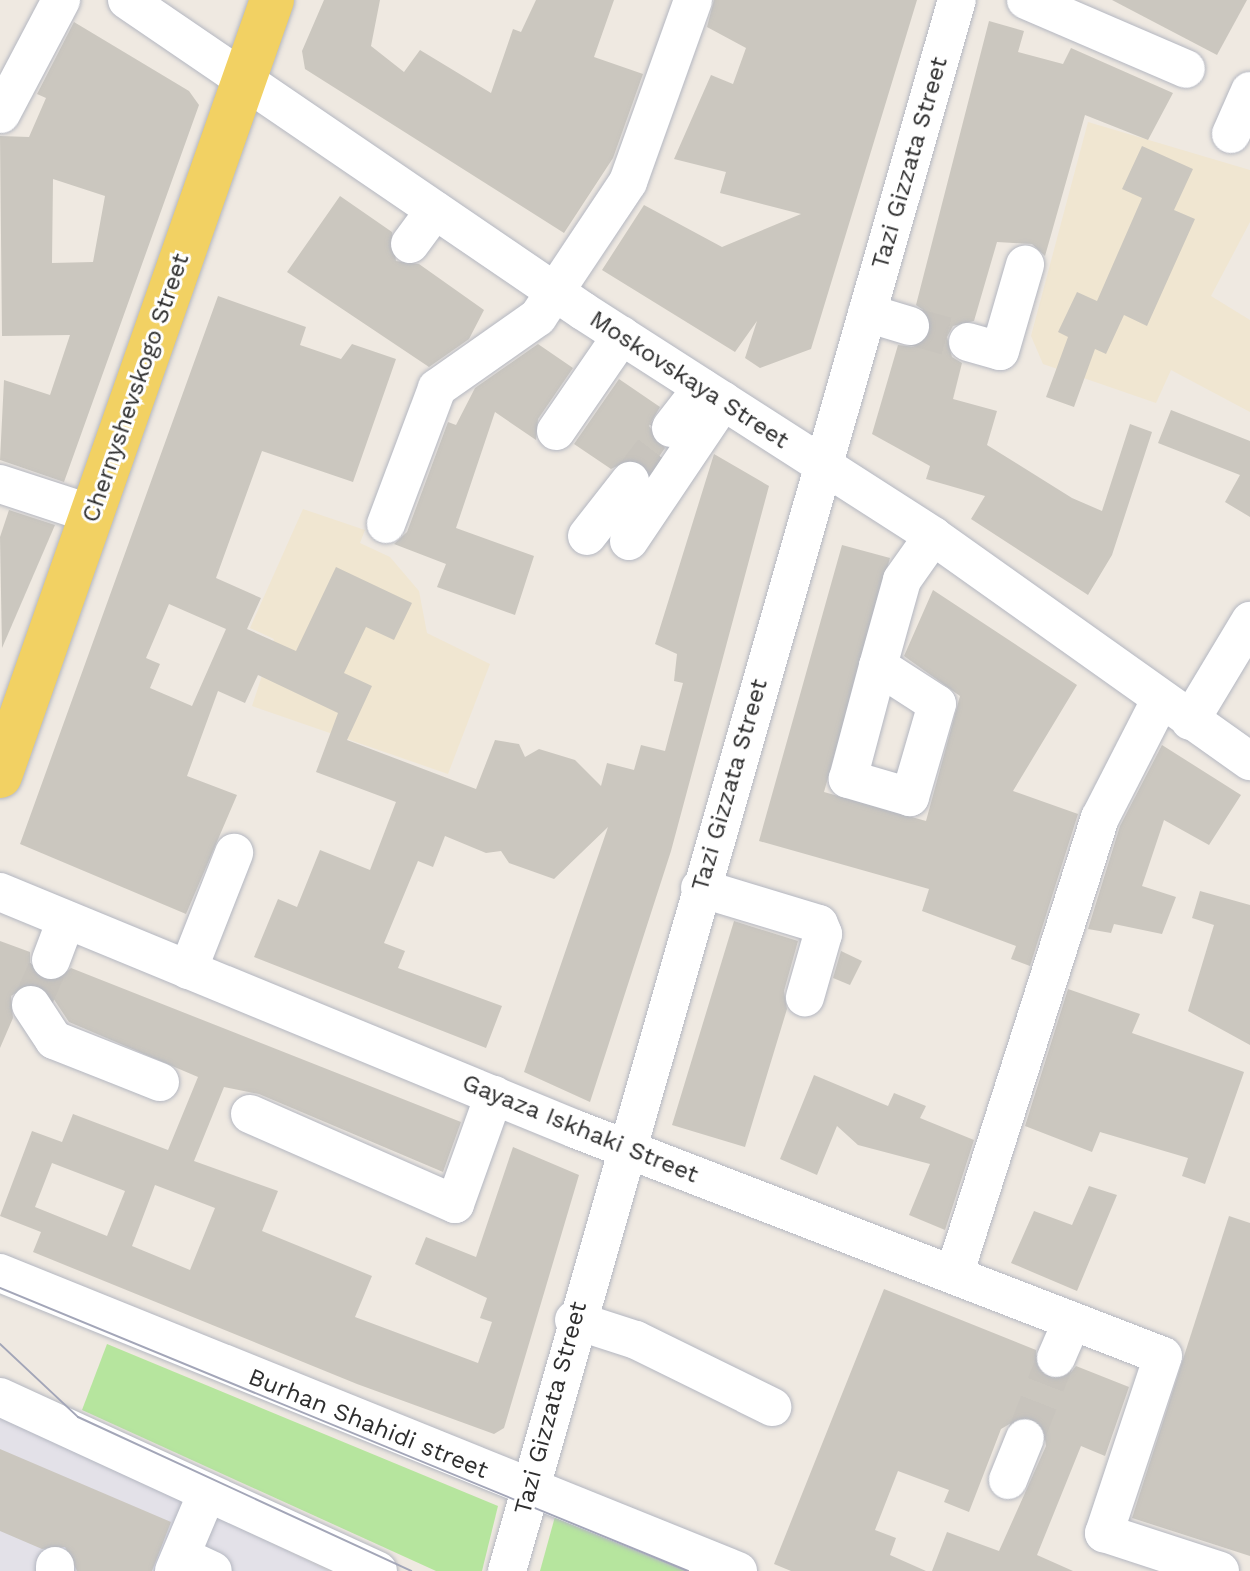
<!DOCTYPE html>
<html>
<head>
<meta charset="utf-8">
<style>
  body { margin:0 }
  #map { position:relative; width:1250px; height:1571px; overflow:hidden; background:#efe9e1; font-family:"Work Sans",sans-serif }
  div>[style] { position:absolute }
  .industrial>* { inset:0; background:#e3e1e8 }
  .education>* { inset:0; background:#f0e6d1 }
  .green>* { inset:0; background:#b6e59e }
  .building>* { inset:0; background:#cbc7bf }
  .minor-tunnel>* { height:38px; margin-top:-19px; transform-origin:0; background:repeating-linear-gradient(90deg,#c8c4bd 0 38px,transparent 0 57px) }
  .roads { filter:drop-shadow(0 0 2px #b4b7c1) drop-shadow(0 0 2px #b4b7c1) }
  .minor>* { height:38px; margin:-19px; padding:0 19px; transform-origin:19px; border-radius:19px; background:#fff }
  .major>* { height:44px; margin:-22px; padding:0 22px; transform-origin:22px; border-radius:22px; background:#f2d163 }
  .tram>* { height:2px; margin:-1px; padding:0 1px; transform-origin:1px; border-radius:1px; background:#a3a6b8 }
  span { translate:-50% -50%; white-space:nowrap; text-align:center; line-height:1.15; -webkit-text-stroke:6px #fff; paint-order:stroke }
  .street-label { font-size:24px; color:#2e2e2e }
</style>
</head>
<body>
<div id="map">
  <div class="industrial">
    <div style="clip-path:polygon(0 1415px,201px 1509px,329px 1571px,0 1571px)"></div>
  </div>
  <div class="education">
    <div style="clip-path:polygon(1088px 122px,1250px 170px,1250px 222px,1211px 296px,1250px 320px,1250px 412px,1171px 370px,1156px 403px,1043px 364px,1031px 336px)"></div>
    <div style="clip-path:polygon(303px 509px,365px 530px,360px 543px,390px 557px,419px 591px,427px 633px,490px 664px,448px 774px,252px 706px,274px 639px,250px 628px)"></div>
  </div>
  <div class="green">
    <div style="clip-path:polygon(107px 1344px,498px 1506px,482px 1571px,436px 1571px,82px 1410px)"></div>
    <div style="clip-path:polygon(556px 1513px,692px 1571px,540px 1571px)"></div>
  </div>
  <div class="building">
    <div style="clip-path:polygon(324px 0,380px 0,371px 46px,404px 72px,420px 50px,491px 93px,513px 29px,521px 32px,536px 0,614px 0,594px 57px,643px 74px,613px 158px,564px 233px,305px 69px,302px 51px)"></div>
    <div style="clip-path:polygon(714px 0,917px 0,811px 349px,760px 368px,745px 358px,757px 321px,735px 352px,602px 270px,644px 205px,722px 247px,801px 214px,720px 193px,726px 172px,674px 159px,711px 75px,733px 84px,746px 48px,707px 27px)"></div>
    <div style="clip-path:polygon(1112px 0,1247px 0,1217px 55px)"></div>
    <div style="clip-path:polygon(989px 21px,1024px 31px,1018px 52px,1063px 64px,1071px 48px,1173px 93px,1148px 140px,1085px 115px,1045px 256px,1032px 244px,997px 242px,974px 321px,953px 326px,947px 337px,952px 357px,962px 363px,953px 399px,997px 411px,987px 445px,1072px 498px,1102px 511px,1130px 424px,1152px 432px,1112px 555px,1088px 595px,971px 519px,985px 496px,926px 479px,930px 466px,872px 434px,898px 345px,916px 347px,931px 332px,926px 312px,916px 305px)"></div>
    <div style="clip-path:polygon(evenodd,74px 22px,189px 91px,199px 105px,64px 482px,0 460px,4px 380px,50px 395px,70px 335px,2px 336px,0 136px,29px 137px,46px 98px,37px 94px,74px 22px,53px 179px,105px 196px,93px 262px,52px 263px,53px 179px)"></div>
    <div style="clip-path:polygon(1142px 146px,1193px 169px,1174px 210px,1195px 219px,1147px 326px,1124px 315px,1106px 354px,1095px 349px,1074px 407px,1046px 397px,1068px 337px,1058px 332px,1077px 292px,1097px 301px,1142px 198px,1122px 189px)"></div>
    <div style="clip-path:polygon(340px 196px,392px 232px,396px 261px,419px 264px,484px 310px,469px 339px,429px 367px,287px 272px)"></div>
    <div style="clip-path:polygon(evenodd,218px 296px,306px 327px,300px 345px,341px 359px,352px 344px,396px 359px,353px 482px,262px 451px,216px 578px,261px 598px,247px 629px,296px 651px,336px 567px,412px 603px,394px 640px,366px 627px,344px 673px,372px 686px,347px 740px,476px 789px,495px 740px,519px 744px,525px 757px,539px 749px,575px 760px,601px 786px,607px 763px,634px 770px,641px 745px,665px 751px,683px 683px,674px 681px,677px 654px,655px 644px,714px 454px,769px 486px,671px 851px,590px 1102px,524px 1072px,608px 827px,554px 879px,509px 863px,501px 851px,486px 853px,445px 836px,433px 867px,418px 861px,384px 943px,405px 951px,398px 968px,502px 1006px,486px 1048px,254px 957px,278px 899px,297px 907px,320px 850px,370px 870px,396px 802px,316px 772px,338px 713px,258px 675px,245px 703px,218px 691px,187px 776px,237px 795px,186px 914px,20px 844px,218px 296px,169px 604px,226px 629px,192px 706px,150px 688px,160px 664px,146px 658px,169px 604px)"></div>
    <div style="clip-path:polygon(538px 344px,573px 368px,538px 419px,536px 440px,495px 412px,456px 528px,534px 556px,515px 615px,437px 587px,446px 564px,394px 544px,407px 532px,448px 422px,456px 425px,475px 388px)"></div>
    <div style="clip-path:polygon(619px 379px,660px 407px,649px 426px,665px 448px,649px 471px,632px 459px,611px 469px,574px 444px)"></div>
    <div style="clip-path:polygon(1171px 410px,1250px 441px,1250px 517px,1225px 502px,1240px 475px,1158px 443px)"></div>
    <div style="clip-path:polygon(9px 510px,55px 525px,2px 648px,0 537px)"></div>
    <div style="clip-path:polygon(842px 545px,890px 558px,824px 792px,926px 821px,960px 696px,904px 656px,933px 590px,1077px 685px,1013px 791px,1078px 814px,1030px 966px,1011px 959px,1016px 946px,922px 911px,929px 889px,759px 841px)"></div>
    <div style="clip-path:polygon(1162px 745px,1241px 795px,1209px 845px,1164px 820px,1142px 886px,1176px 897px,1162px 934px,1114px 924px,1111px 933px,1088px 929px,1120px 826px)"></div>
    <div style="clip-path:polygon(1200px 891px,1250px 905px,1250px 1045px,1188px 1011px,1214px 925px,1192px 918px)"></div>
    <div style="clip-path:polygon(734px 921px,798px 941px,784px 991px,787px 1009px,745px 1147px,672px 1125px)"></div>
    <div style="clip-path:polygon(evenodd,0 941px,30px 952px,30px 964px,43px 980px,55px 981px,71px 968px,461px 1122px,443px 1172px,259px 1094px,224px 1087px,194px 1161px,278px 1191px,262px 1231px,372px 1276px,355px 1317px,478px 1363px,492px 1322px,480px 1318px,487px 1298px,415px 1264px,426px 1237px,476px 1257px,513px 1147px,579px 1175px,504px 1428px,494px 1434px,357px 1384px,33px 1252px,41px 1232px,0 1216px,32px 1131px,62px 1142px,73px 1114px,168px 1150px,198px 1077px,69px 1022px,49px 992px,31px 983px,11px 996px,13px 1018px,0 1048px,0 941px,52px 1163px,125px 1191px,107px 1236px,35px 1207px,52px 1163px,0 941px,155px 1185px,215px 1208px,190px 1270px,132px 1246px,155px 1185px)"></div>
    <div style="clip-path:polygon(841px 951px,862px 961px,850px 985px,833px 978px)"></div>
    <div style="clip-path:polygon(1068px 989px,1140px 1014px,1132px 1033px,1244px 1072px,1205px 1184px,1182px 1176px,1188px 1158px,1100px 1132px,1092px 1152px,1025px 1126px)"></div>
    <div style="clip-path:polygon(814px 1075px,888px 1106px,894px 1093px,926px 1106px,920px 1118px,974px 1140px,945px 1230px,909px 1215px,930px 1164px,858px 1145px,837px 1126px,817px 1175px,780px 1159px)"></div>
    <div style="clip-path:polygon(1089px 1186px,1117px 1195px,1077px 1291px,1011px 1263px,1034px 1211px,1072px 1225px)"></div>
    <div style="clip-path:polygon(1229px 1216px,1250px 1223px,1250px 1556px,1132px 1518px)"></div>
    <div style="clip-path:polygon(884px 1289px,1036px 1350px,1038px 1370px,1048px 1378px,1068px 1376px,1076px 1366px,1129px 1387px,1105px 1456px,1081px 1446px,1037px 1555px,1073px 1571px,932px 1571px,947px 1532px,999px 1551px,1046px 1446px,1043px 1425px,1023px 1416px,1001px 1429px,969px 1512px,944px 1502px,949px 1490px,898px 1471px,875px 1530px,896px 1538px,890px 1555px,926px 1571px,791px 1571px,774px 1564px)"></div>
    <div style="clip-path:polygon(0 1449px,171px 1522px,152px 1571px,77px 1571px,65px 1547px,42px 1549px,0 1531px)"></div>
  </div>
  <div class="minor-tunnel">
    <div style="left:910px;top:326px;width:60px;rotate:15.4deg"></div>
    <div style="left:630px;top:481px;width:67px;rotate:-52.3deg"></div>
    <div style="left:31px;top:1005px;width:49px;rotate:-66deg"></div>
    <div style="left:1025px;top:1438px;width:86px;rotate:-68.8deg"></div>
  </div>
  <div class="roads">
    <div class="minor">
      <div style="left:127px;top:0;width:552px;rotate:34.29deg"></div>
      <div style="left:583px;top:311px;width:416px;rotate:32.7deg"></div>
      <div style="left:933px;top:536px;width:389px;rotate:35.4deg"></div>
      <div style="left:1026px;top:0;width:174px;rotate:23.3deg"></div>
      <div style="left:1px;top:114px;width:129px;rotate:-62.2deg"></div>
      <div style="left:1231px;top:134px;width:47px;rotate:-66.2deg"></div>
      <div style="left:410px;top:244px;width:42px;rotate:-53.7deg"></div>
      <div style="left:867px;top:313px;width:45px;rotate:16.8deg"></div>
      <div style="left:968px;top:342px;width:33px;rotate:16deg"></div>
      <div style="left:1000px;top:351px;width:90px;rotate:-73.8deg"></div>
      <div style="left:671px;top:428px;width:51px;rotate:-52.2deg"></div>
      <div style="left:556px;top:431px;width:116px;rotate:-55.5deg"></div>
      <div style="left:0;top:484px;width:97px;rotate:18.1deg"></div>
      <div style="left:386px;top:524px;width:145px;rotate:-69.4deg"></div>
      <div style="left:437px;top:388px;width:123px;rotate:-35.1deg"></div>
      <div style="left:538px;top:317px;width:162px;rotate:-56.3deg"></div>
      <div style="left:628px;top:182px;width:193px;rotate:-70.3deg"></div>
      <div style="left:587px;top:536px;width:70px;rotate:-52deg"></div>
      <div style="left:629px;top:541px;width:169px;rotate:-56.1deg"></div>
      <div style="left:878px;top:666px;width:70px;rotate:32.8deg"></div>
      <div style="left:937px;top:704px;width:97px;rotate:106.2deg"></div>
      <div style="left:910px;top:797px;width:65px;rotate:-163.8deg"></div>
      <div style="left:848px;top:779px;width:117px;rotate:-75.1deg"></div>
      <div style="left:878px;top:666px;width:89px;rotate:-74.4deg"></div>
      <div style="left:902px;top:580px;width:54px;rotate:-54.8deg"></div>
      <div style="left:1190px;top:721px;width:117px;rotate:-59deg"></div>
      <div style="left:700px;top:888px;width:124px;rotate:16.8deg"></div>
      <div style="left:819px;top:924px;width:11px;rotate:68deg"></div>
      <div style="left:823px;top:934px;width:66px;rotate:105.9deg"></div>
      <div style="left:0;top:892px;width:622px;rotate:22.4deg"></div>
      <div style="left:575px;top:1129px;width:630px;rotate:21.11deg"></div>
      <div style="left:1163px;top:1356px;width:187px;rotate:108.4deg"></div>
      <div style="left:1104px;top:1533px;width:122px;rotate:18.1deg"></div>
      <div style="left:51px;top:960px;width:43px;rotate:-69.4deg"></div>
      <div style="left:188px;top:970px;width:126px;rotate:-68.5deg"></div>
      <div style="left:31px;top:1005px;width:42px;rotate:56.7deg"></div>
      <div style="left:54px;top:1040px;width:114px;rotate:21.6deg"></div>
      <div style="left:250px;top:1114px;width:224px;rotate:23.7deg"></div>
      <div style="left:455px;top:1204px;width:116px;rotate:-70.3deg"></div>
      <div style="left:0;top:1273px;width:796px;rotate:21.99deg"></div>
      <div style="left:954px;top:1275px;width:480px;rotate:-72.3deg"></div>
      <div style="left:1100px;top:818px;width:131px;rotate:-62.9deg"></div>
      <div style="left:574px;top:1320px;width:65px;rotate:17.9deg"></div>
      <div style="left:636px;top:1340px;width:152px;rotate:26.2deg"></div>
      <div style="left:1056px;top:1358px;width:40px;rotate:-66.6deg"></div>
      <div style="left:0;top:1397px;width:416px;rotate:24.7deg"></div>
      <div style="left:1008px;top:1480px;width:45px;rotate:-68deg"></div>
      <div style="left:181px;top:1556px;width:35px;rotate:25deg"></div>
      <div style="left:55px;top:1566px;width:5px;rotate:90deg"></div>
      <div style="left:174px;top:1571px;width:85px;rotate:-67.1deg"></div>
      <div style="left:507px;top:1571px;width:1634px;rotate:-74.02deg"></div>
    </div>
    <div class="major">
      <div style="left:0;top:776px;width:822px;rotate:-70.68deg"></div>
    </div>
  </div>
  <div class="tram">
    <div style="left:0;top:1288px;width:744px;rotate:22.36deg"></div>
    <div style="left:0;top:1344px;width:107px;rotate:43.1deg"></div>
    <div style="left:78px;top:1417px;width:367px;rotate:24.8deg"></div>
  </div>
  <div class="street-label">
    <span style="left:910px;top:163px;rotate:-74deg">Tazi Gizzata Street</span>
    <span style="left:689px;top:380px;rotate:33deg">Moskovskaya Street</span>
    <span style="left:136px;top:388px;rotate:-71deg">Chernyshevskogo Street</span>
    <span style="left:730px;top:785px;rotate:-74deg">Tazi Gizzata Street</span>
    <span style="left:580px;top:1129px;rotate:22deg">Gayaza Iskhaki Street</span>
    <span style="left:551px;top:1408px;rotate:-75deg">Tazi Gizzata Street</span>
    <span style="left:368px;top:1424px;rotate:22deg">Burhan Shahidi street</span>
  </div>
</div>
</body>
</html>
